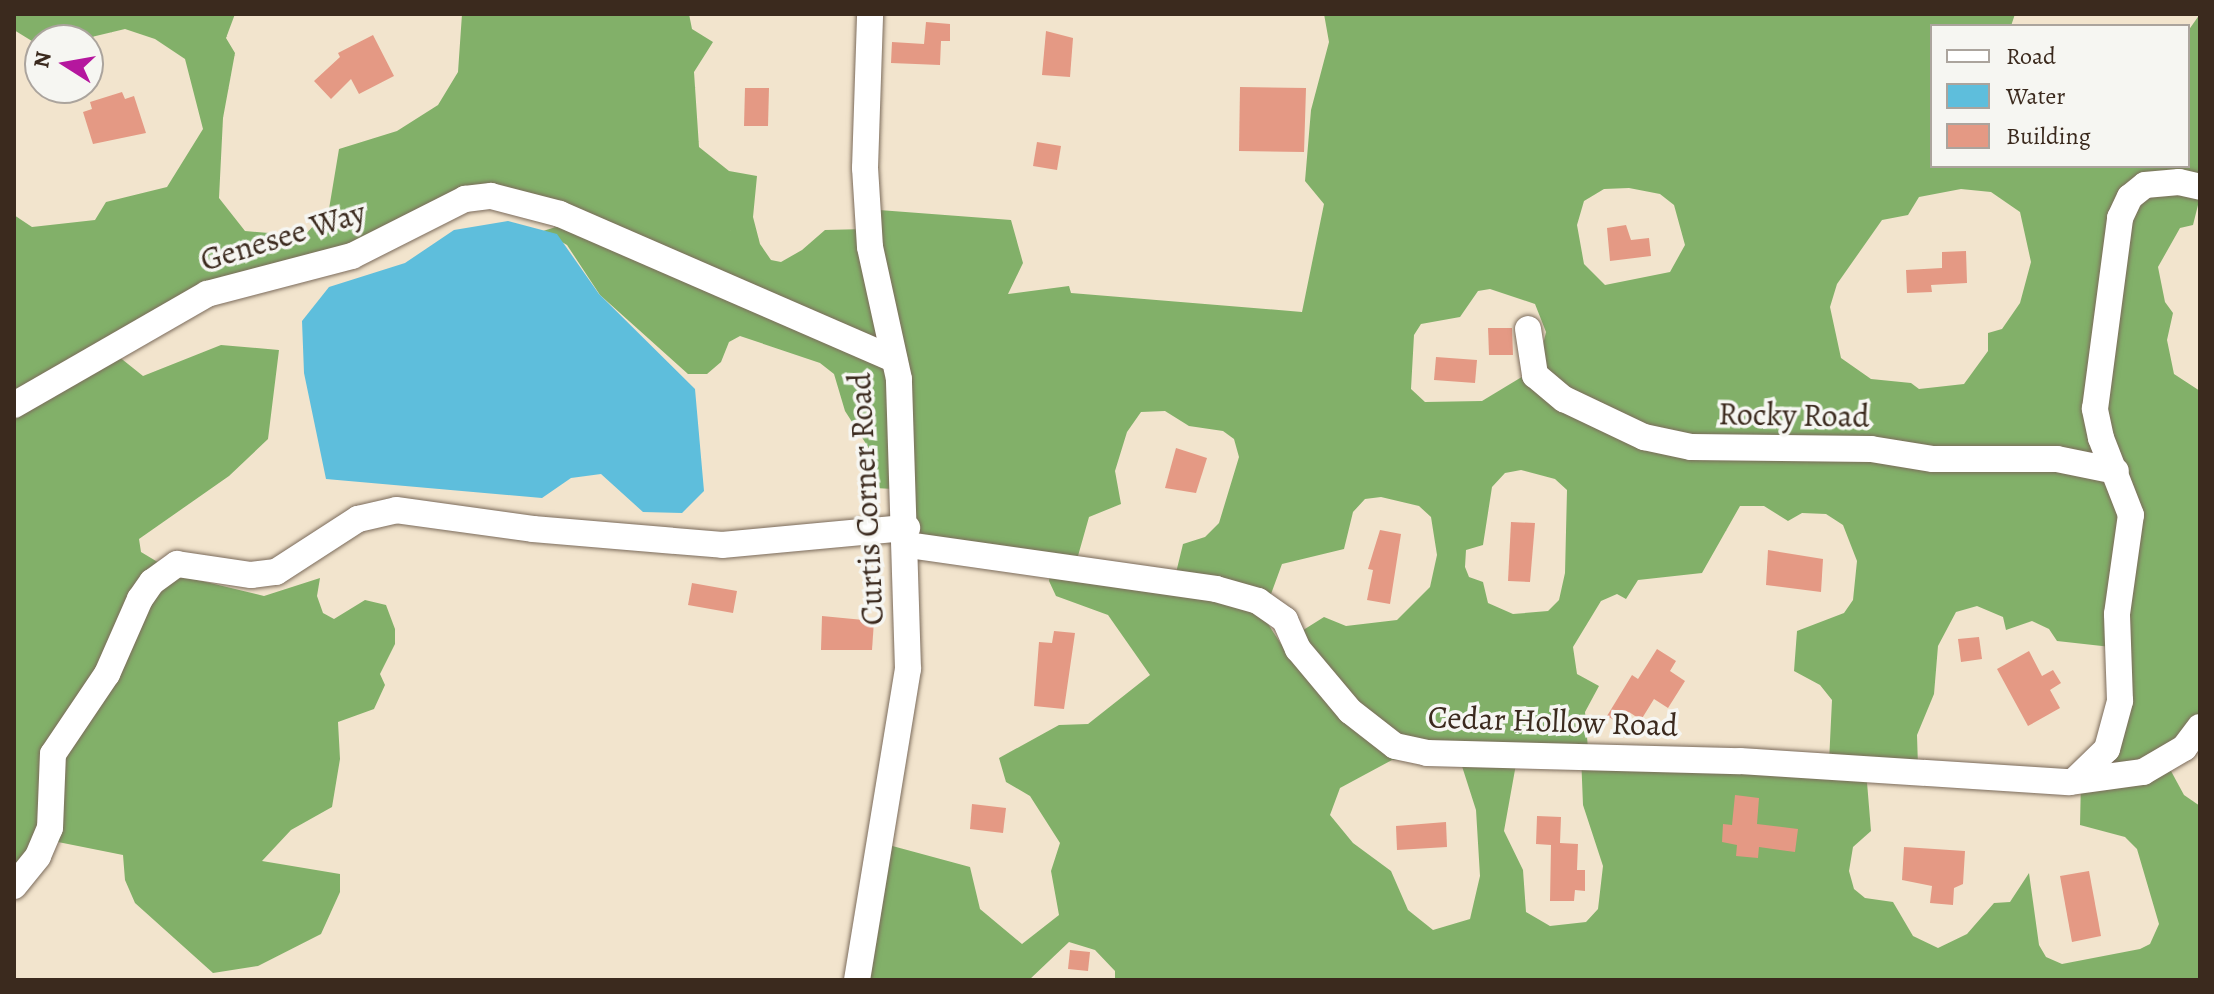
<!DOCTYPE html>
<html>
<head>
<meta charset="utf-8">
<style>
  body { margin:0 }
  #map { position:relative; width:2214px; height:994px; overflow:hidden; background:#f2e4cd; font-family:Alegreya,serif }
  div>[style] { position:absolute }
  .forest>* { inset:0; background:#82b069 }
  .water>* { inset:0; background:#5ebedc }
  .building>* { inset:0; background:#e49984 }
  .roads { filter:drop-shadow(0 0 2px #7b6b5b) drop-shadow(0 0 2px #7b6b5b) }
  .minor>* { height:26px; margin:-13px; padding:0 13px; transform-origin:13px; border-radius:13px; background:#fff }
  span { translate:-50% -50%; white-space:nowrap; text-align:center; line-height:1.15; -webkit-text-stroke:7px #f6f6f2; paint-order:stroke }
  .street-label { font-size:32px; color:#3b2a1e }
  .frame { position:absolute; inset:0; border:16px solid #3b2a1e; pointer-events:none }
  .legend { position:absolute; left:1930px; top:24px; width:260px; height:144px; box-sizing:border-box; background:#f6f6f2; border:2px solid #aba49d; margin:0; padding:10px 14px; list-style:none; font-size:24px; color:#3b2a1e }
  .legend li { display:flex; align-items:center; gap:16px; height:40px }
  .legend b { width:40px; border:2px solid #aba49d }
  .north { position:absolute; left:24px; top:24px; width:80px; height:80px; box-sizing:border-box; background:#f6f6f2; border:2px solid #aba49d; border-radius:50%; rotate:281deg; font-size:22px; font-weight:700; line-height:32px; text-align:center; color:#3b2a1e }
  .north::after { content:''; display:block; margin:auto; width:28px; height:36px; background:#b5179e; clip-path:polygon(50% 0,100% 100%,50% 72%,0 100%) }
</style>
</head>
<body>
<div id="map">
  <div class="forest">
    <div style="clip-path:polygon(evenodd,14px 14px,235px 14px,226px 38px,235px 53px,223px 118px,219px 198px,245px 231px,304px 236px,329px 209px,339px 149px,397px 131px,438px 105px,458px 72px,462px 14px,689px 14px,692px 29px,713px 42px,694px 72px,699px 147px,729px 171px,757px 176px,753px 217px,760px 244px,771px 260px,781px 262px,802px 250px,825px 230px,865px 229px,879px 210px,1011px 220px,1023px 263px,1008px 294px,1069px 286px,1071px 293px,1302px 312px,1324px 204px,1305px 181px,1311px 110px,1329px 42px,1324px 14px,2015px 14px,2011px 26px,1932px 26px,1932px 166px,2188px 166px,2188px 31px,2200px 14px,2200px 197px,2193px 225px,2180px 228px,2158px 267px,2165px 302px,2173px 313px,2167px 340px,2174px 374px,2200px 391px,2200px 721px,2165px 760px,2184px 795px,2200px 806px,2200px 980px,1115px 980px,1115px 971px,1095px 950px,1069px 942px,1029px 980px,863px 980px,885px 844px,970px 867px,980px 909px,1022px 944px,1059px 915px,1051px 871px,1060px 843px,1030px 796px,1006px 782px,999px 758px,1059px 725px,1088px 724px,1150px 675px,1108px 615px,1056px 596px,1049px 581px,1051px 563px,917px 538px,912px 490px,875px 488px,870px 450px,845px 411px,834px 374px,820px 363px,740px 336px,729px 342px,721px 362px,707px 374px,688px 374px,600px 295px,567px 245px,543px 231px,559px 226px,492px 195px,347px 256px,260px 276px,108px 348px,143px 376px,221px 345px,279px 350px,268px 439px,229px 476px,139px 539px,141px 552px,181px 576px,264px 596px,320px 578px,317px 596px,323px 613px,334px 619px,365px 600px,386px 605px,395px 629px,395px 644px,380px 674px,385px 685px,374px 709px,338px 722px,340px 759px,332px 807px,291px 830px,262px 861px,340px 874px,340px 892px,321px 934px,258px 966px,213px 973px,135px 903px,125px 880px,123px 855px,58px 842px,14px 869px,14px 215px,32px 227px,95px 220px,106px 202px,167px 187px,203px 129px,185px 59px,155px 39px,125px 29px,79px 40px,40px 40px,40px 46px,14px 30px,14px 14px,1629px 188px,1660px 194px,1674px 205px,1685px 245px,1670px 272px,1605px 285px,1584px 264px,1577px 225px,1584px 201px,1604px 189px,1629px 188px,14px 14px,1961px 189px,1991px 192px,2020px 212px,2031px 262px,2020px 303px,2002px 329px,1988px 333px,1988px 351px,1964px 384px,1919px 389px,1911px 383px,1871px 379px,1841px 358px,1830px 307px,1837px 284px,1882px 220px,1908px 215px,1919px 197px,1961px 189px,14px 14px,1490px 289px,1535px 304px,1546px 332px,1540px 357px,1525px 375px,1482px 401px,1425px 402px,1411px 389px,1414px 335px,1421px 324px,1460px 317px,1478px 291px,1490px 289px,14px 14px,1165px 411px,1189px 426px,1223px 431px,1234px 439px,1239px 457px,1219px 523px,1205px 537px,1183px 544px,1174px 581px,1076px 563px,1089px 517px,1121px 504px,1115px 471px,1127px 432px,1141px 412px,1165px 411px,14px 14px,1521px 470px,1555px 479px,1567px 490px,1565px 573px,1559px 600px,1548px 611px,1513px 614px,1488px 603px,1483px 582px,1469px 577px,1465px 567px,1466px 550px,1483px 545px,1492px 487px,1505px 473px,1521px 470px,14px 14px,1381px 497px,1419px 506px,1431px 517px,1437px 555px,1430px 587px,1397px 620px,1346px 626px,1324px 617px,1281px 644px,1263px 616px,1282px 564px,1344px 549px,1353px 512px,1365px 499px,1381px 497px,14px 14px,1740px 506px,1764px 506px,1788px 521px,1802px 513px,1826px 514px,1843px 525px,1857px 561px,1853px 600px,1844px 613px,1797px 631px,1794px 671px,1820px 685px,1832px 700px,1829px 762px,1588px 749px,1585px 712px,1599px 686px,1577px 674px,1573px 647px,1601px 601px,1617px 594px,1626px 599px,1638px 580px,1702px 573px,1740px 506px,14px 14px,1977px 606px,2003px 617px,2006px 630px,2032px 621px,2049px 629px,2057px 641px,2111px 647px,2103px 748px,2081px 780px,2080px 825px,2125px 837px,2137px 849px,2159px 924px,2150px 944px,2140px 949px,2062px 964px,2046px 957px,2039px 945px,2029px 873px,2010px 902px,1994px 903px,1967px 934px,1938px 948px,1913px 936px,1893px 902px,1865px 898px,1854px 889px,1849px 871px,1853px 847px,1871px 831px,1866px 770px,1918px 766px,1917px 735px,1934px 694px,1938px 646px,1956px 612px,1977px 606px,14px 14px,1518px 753px,1581px 755px,1583px 805px,1603px 866px,1598px 909px,1586px 922px,1550px 926px,1526px 912px,1523px 870px,1504px 831px,1518px 753px,14px 14px,1392px 760px,1460px 760px,1476px 810px,1480px 876px,1470px 919px,1433px 930px,1408px 910px,1391px 871px,1353px 843px,1330px 815px,1340px 788px,1392px 760px)"></div>
  </div>
  <div class="water">
    <div style="clip-path:polygon(508px 221px,557px 234px,599px 294px,695px 389px,704px 491px,682px 513px,643px 512px,601px 474px,571px 478px,542px 498px,326px 479px,304px 373px,302px 321px,329px 287px,405px 263px,454px 230px)"></div>
  </div>
  <div class="building">
    <div style="clip-path:polygon(926px 22px,950px 24px,950px 41px,941px 41px,940px 65px,891px 63px,892px 42px,924px 44px)"></div>
    <div style="clip-path:polygon(1046px 31px,1073px 38px,1070px 77px,1042px 75px)"></div>
    <div style="clip-path:polygon(373px 35px,394px 76px,359px 94px,351px 79px,331px 99px,314px 81px,340px 57px,338px 53px)"></div>
    <div style="clip-path:polygon(1240px 87px,1306px 88px,1304px 152px,1239px 151px)"></div>
    <div style="clip-path:polygon(745px 88px,769px 88px,768px 126px,744px 126px)"></div>
    <div style="clip-path:polygon(122px 92px,125px 99px,134px 96px,146px 133px,93px 144px,83px 112px,92px 109px,90px 102px)"></div>
    <div style="clip-path:polygon(1037px 142px,1061px 146px,1057px 170px,1033px 166px)"></div>
    <div style="clip-path:polygon(1626px 225px,1631px 240px,1649px 238px,1651px 256px,1610px 261px,1607px 228px)"></div>
    <div style="clip-path:polygon(1966px 251px,1967px 283px,1931px 285px,1932px 292px,1907px 293px,1906px 270px,1942px 268px,1942px 252px)"></div>
    <div style="clip-path:polygon(1488px 328px,1512px 328px,1513px 355px,1489px 355px)"></div>
    <div style="clip-path:polygon(1436px 357px,1477px 360px,1475px 383px,1434px 380px)"></div>
    <div style="clip-path:polygon(1176px 448px,1207px 458px,1196px 493px,1165px 488px)"></div>
    <div style="clip-path:polygon(1511px 522px,1535px 523px,1530px 582px,1508px 581px)"></div>
    <div style="clip-path:polygon(1380px 530px,1401px 534px,1390px 604px,1367px 600px,1373px 570px,1368px 569px)"></div>
    <div style="clip-path:polygon(1768px 550px,1823px 559px,1821px 592px,1766px 585px)"></div>
    <div style="clip-path:polygon(692px 583px,737px 591px,733px 613px,688px 605px)"></div>
    <div style="clip-path:polygon(822px 616px,874px 621px,872px 650px,821px 650px)"></div>
    <div style="clip-path:polygon(1054px 631px,1075px 633px,1064px 709px,1034px 706px,1039px 642px,1052px 643px)"></div>
    <div style="clip-path:polygon(1979px 637px,1982px 659px,1961px 662px,1958px 639px)"></div>
    <div style="clip-path:polygon(1657px 649px,1676px 661px,1670px 671px,1685px 681px,1668px 708px,1654px 699px,1641px 720px,1629px 712px,1621px 724px,1607px 716px,1632px 675px,1638px 679px)"></div>
    <div style="clip-path:polygon(2029px 651px,2042px 676px,2053px 670px,2061px 683px,2050px 690px,2060px 708px,2028px 726px,1997px 669px)"></div>
    <div style="clip-path:polygon(1735px 795px,1759px 798px,1757px 824px,1798px 829px,1795px 852px,1759px 847px,1758px 858px,1736px 856px,1737px 845px,1722px 842px,1723px 824px,1732px 825px)"></div>
    <div style="clip-path:polygon(972px 804px,1006px 808px,1003px 833px,970px 829px)"></div>
    <div style="clip-path:polygon(1537px 816px,1561px 817px,1560px 843px,1578px 844px,1577px 870px,1585px 870px,1585px 891px,1575px 890px,1574px 901px,1550px 901px,1551px 845px,1536px 844px)"></div>
    <div style="clip-path:polygon(1446px 822px,1447px 847px,1397px 850px,1396px 826px)"></div>
    <div style="clip-path:polygon(1904px 847px,1965px 851px,1963px 884px,1954px 888px,1953px 905px,1930px 903px,1932px 886px,1902px 880px)"></div>
    <div style="clip-path:polygon(2089px 871px,2101px 936px,2072px 942px,2060px 876px)"></div>
    <div style="clip-path:polygon(1070px 950px,1090px 952px,1088px 971px,1068px 969px)"></div>
  </div>
  <div class="roads">
    <div class="minor">
      <div style="left:1528px;top:329px;width:47px;rotate:81.3deg"></div>
      <div style="left:1535px;top:375px;width:38px;rotate:40deg"></div>
      <div style="left:1564px;top:399px;width:89px;rotate:25.4deg"></div>
      <div style="left:1644px;top:437px;width:48px;rotate:12deg"></div>
      <div style="left:1691px;top:447px;width:180px;rotate:0.6deg"></div>
      <div style="left:1871px;top:449px;width:63px;rotate:9.2deg"></div>
      <div style="left:1933px;top:459px;width:124px"></div>
      <div style="left:2057px;top:459px;width:60px;rotate:11.5deg"></div>
      <div style="left:14px;top:405px;width:223px;rotate:-29.9deg"></div>
      <div style="left:207px;top:294px;width:150px;rotate:-14.7deg"></div>
      <div style="left:352px;top:256px;width:127px;rotate:-26.8deg"></div>
      <div style="left:465px;top:199px;width:26px;rotate:-7deg"></div>
      <div style="left:491px;top:196px;width:71px;rotate:14.6deg"></div>
      <div style="left:560px;top:214px;width:364px;rotate:23.5deg"></div>
      <div style="left:908px;top:545px;width:311px;rotate:8.1deg"></div>
      <div style="left:1216px;top:589px;width:44px;rotate:15.9deg"></div>
      <div style="left:1258px;top:601px;width:33px;rotate:35deg"></div>
      <div style="left:1285px;top:620px;width:32px;rotate:66deg"></div>
      <div style="left:1298px;top:649px;width:81px;rotate:50deg"></div>
      <div style="left:1350px;top:711px;width:57px;rotate:37.9deg"></div>
      <div style="left:1395px;top:746px;width:33px;rotate:12deg"></div>
      <div style="left:1427px;top:753px;width:313px;rotate:1.5deg"></div>
      <div style="left:1740px;top:761px;width:330px;rotate:3.7deg"></div>
      <div style="left:2069px;top:782px;width:75px;rotate:-7.7deg"></div>
      <div style="left:2143px;top:772px;width:48px;rotate:-30.3deg"></div>
      <div style="left:2184px;top:748px;width:26px;rotate:-53deg"></div>
      <div style="left:2076px;top:779px;width:43px;rotate:-44.1deg"></div>
      <div style="left:2107px;top:749px;width:50px;rotate:-74.8deg"></div>
      <div style="left:2120px;top:701px;width:87px;rotate:-92deg"></div>
      <div style="left:2117px;top:614px;width:100px;rotate:-82deg"></div>
      <div style="left:2131px;top:515px;width:83px;rotate:-111.3deg"></div>
      <div style="left:2101px;top:438px;width:30px;rotate:-102deg"></div>
      <div style="left:2095px;top:409px;width:193px;rotate:-82.5deg"></div>
      <div style="left:2120px;top:218px;width:23px;rotate:-65deg"></div>
      <div style="left:2130px;top:197px;width:19px;rotate:-39deg"></div>
      <div style="left:2145px;top:185px;width:34px;rotate:-5deg"></div>
      <div style="left:2179px;top:182px;width:22px;rotate:13deg"></div>
      <div style="left:14px;top:886px;width:38px;rotate:-51deg"></div>
      <div style="left:38px;top:856px;width:30px;rotate:-67deg"></div>
      <div style="left:50px;top:828px;width:74px;rotate:-87.7deg"></div>
      <div style="left:53px;top:754px;width:97px;rotate:-56deg"></div>
      <div style="left:107px;top:674px;width:82px;rotate:-66.3deg"></div>
      <div style="left:140px;top:599px;width:21px;rotate:-55deg"></div>
      <div style="left:152px;top:582px;width:31px;rotate:-36deg"></div>
      <div style="left:177px;top:564px;width:75px;rotate:8.5deg"></div>
      <div style="left:251px;top:575px;width:25px;rotate:-7deg"></div>
      <div style="left:276px;top:572px;width:98px;rotate:-32.9deg"></div>
      <div style="left:358px;top:519px;width:39px;rotate:-13deg"></div>
      <div style="left:396px;top:510px;width:138px;rotate:7.9deg"></div>
      <div style="left:533px;top:529px;width:190px;rotate:4.8deg"></div>
      <div style="left:722px;top:545px;width:186px;rotate:-5.3deg"></div>
      <div style="left:857px;top:980px;width:315px;rotate:-80.7deg"></div>
      <div style="left:908px;top:669px;width:290px;rotate:-91.8deg"></div>
      <div style="left:899px;top:379px;width:135px;rotate:-102.4deg"></div>
      <div style="left:870px;top:247px;width:79px;rotate:-93.6deg"></div>
      <div style="left:865px;top:168px;width:154px;rotate:-88.1deg"></div>
    </div>
  </div>
  <div class="street-label">
    <span style="left:283px;top:236px;rotate:-17deg">Genesee Way</span>
    <span style="left:1794px;top:415px;rotate:1deg">Rocky Road</span>
    <span style="left:866px;top:499px;rotate:-93deg">Curtis Corner Road</span>
    <span style="left:1553px;top:721px;rotate:2deg">Cedar Hollow Road</span>
  </div>
  <div class="frame"></div>
  <ul class="legend">
  <li><b style="height:10px;background:#fff"></b>Road</li>
  <li><b style="height:22px;background:#5ebedc"></b>Water</li>
  <li><b style="height:22px;background:#e49984"></b>Building</li>
  </ul>
  <div class="north">N</div>
</div>
</body>
</html>
